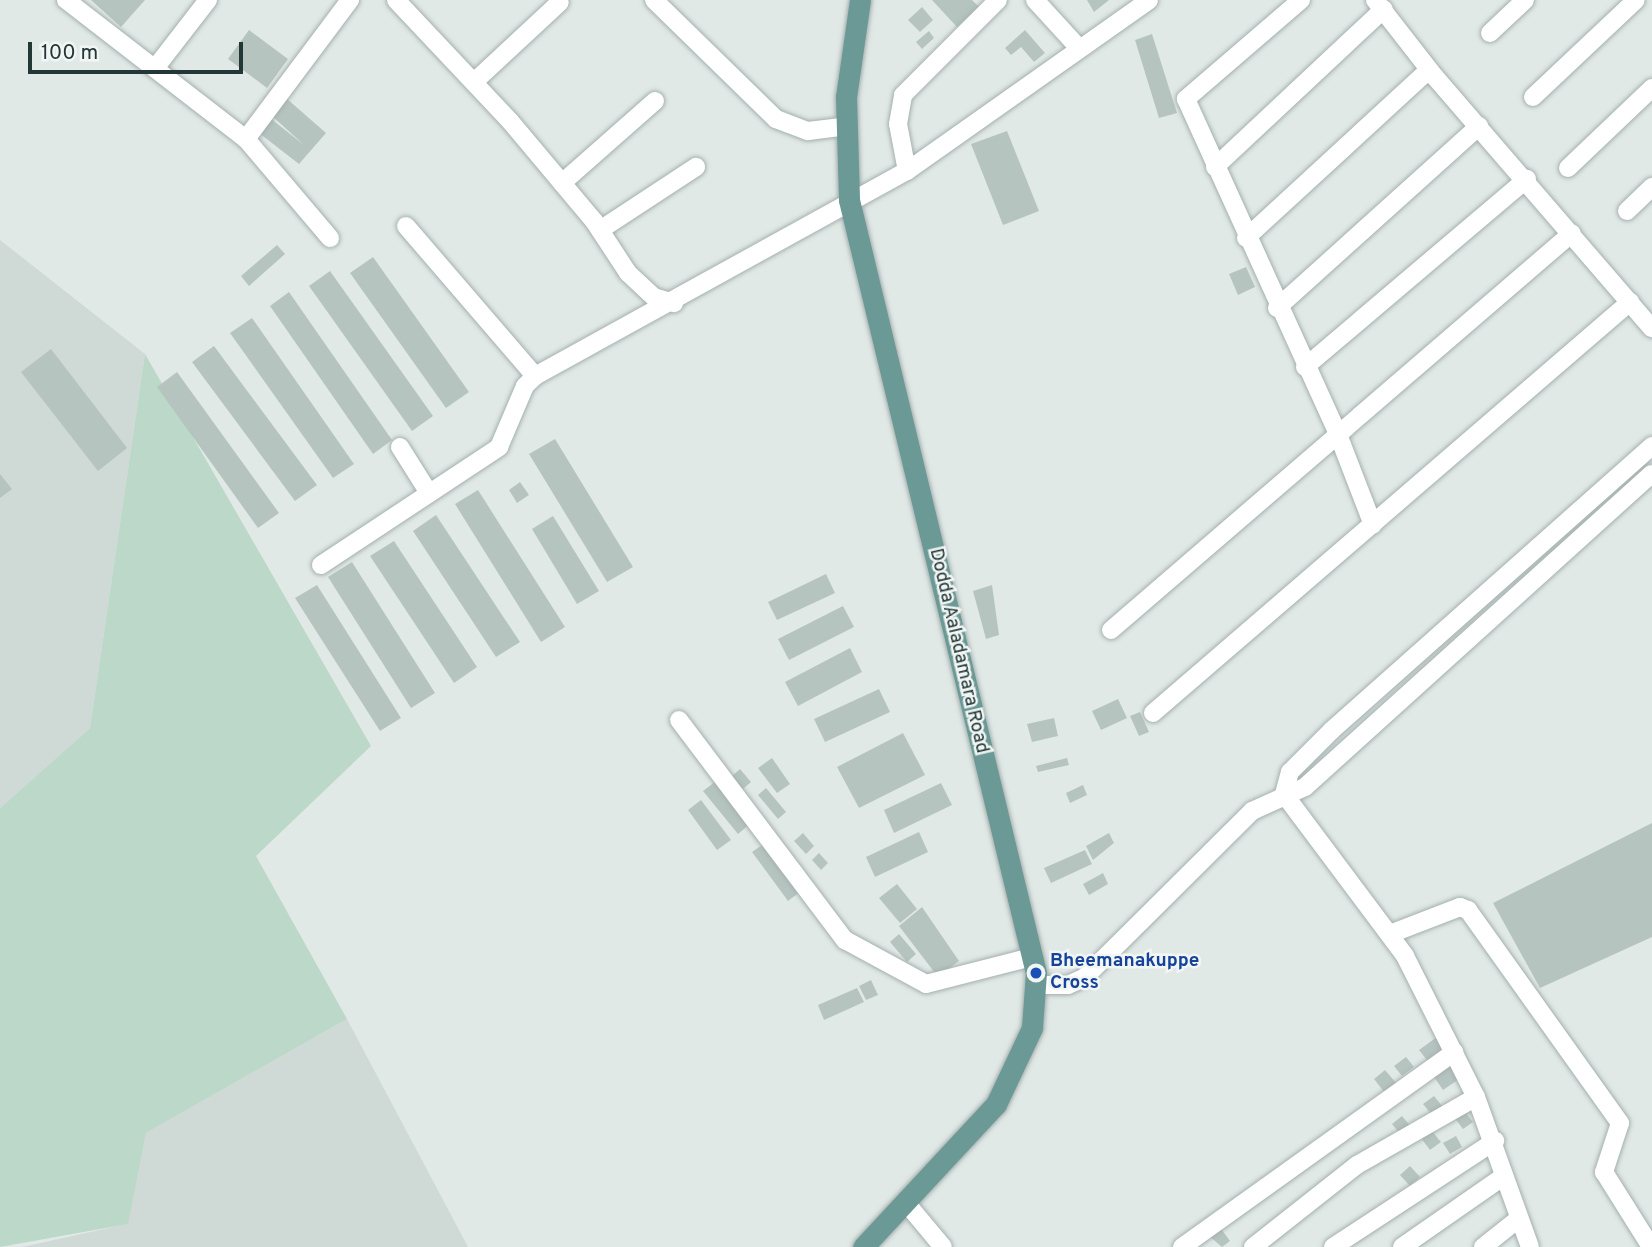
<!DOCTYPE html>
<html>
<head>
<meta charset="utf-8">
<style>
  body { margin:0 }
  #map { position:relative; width:1652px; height:1247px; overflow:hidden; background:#e1e9e7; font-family:Overpass,sans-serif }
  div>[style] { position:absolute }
  .built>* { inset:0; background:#cfd9d6 }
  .green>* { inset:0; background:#bcd8c9 }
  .building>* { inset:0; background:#b6c4c0 }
  .roads { filter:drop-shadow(0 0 2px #a4b0ae) drop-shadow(0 0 2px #a4b0ae) }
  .minor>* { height:18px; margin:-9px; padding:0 9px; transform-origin:9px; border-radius:9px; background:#fff }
  .major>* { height:21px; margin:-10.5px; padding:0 10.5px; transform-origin:10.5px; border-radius:10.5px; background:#6b9996 }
  .dots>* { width:19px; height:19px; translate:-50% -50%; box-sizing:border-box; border:4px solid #f1f6f5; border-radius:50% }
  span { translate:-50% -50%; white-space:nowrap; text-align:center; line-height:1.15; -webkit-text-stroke:5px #f1f6f5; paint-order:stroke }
  .street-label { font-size:19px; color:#233836 }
  .transit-label { font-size:19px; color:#164399; font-weight:700 }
  .left { translate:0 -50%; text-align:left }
  .scale { position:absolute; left:28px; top:42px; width:215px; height:32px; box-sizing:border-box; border:4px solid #233836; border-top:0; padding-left:9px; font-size:21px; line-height:24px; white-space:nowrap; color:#233836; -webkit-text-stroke:5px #f1f6f5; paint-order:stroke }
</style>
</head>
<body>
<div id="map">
  <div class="built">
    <div style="clip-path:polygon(0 240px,145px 354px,90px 728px,0 808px)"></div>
    <div style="clip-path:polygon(347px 1019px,468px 1247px,22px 1247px,127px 1224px,146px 1133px)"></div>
  </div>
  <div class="green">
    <div style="clip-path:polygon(145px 354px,371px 746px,256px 856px,347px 1019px,146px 1133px,128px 1224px,0 1247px,0 808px,90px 728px)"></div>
  </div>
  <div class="building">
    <div style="clip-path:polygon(91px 0,145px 0,121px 27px)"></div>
    <div style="clip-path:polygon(932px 0,972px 0,979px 7px,957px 27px)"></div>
    <div style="clip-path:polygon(1087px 0,1109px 0,1094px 12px)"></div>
    <div style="clip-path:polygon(922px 7px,933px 20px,920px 32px,908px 20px)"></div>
    <div style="clip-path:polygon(249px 30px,288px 59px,267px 88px,228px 59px)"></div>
    <div style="clip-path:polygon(1025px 30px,1045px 53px,1034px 62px,1021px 47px,1011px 55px,1005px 48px)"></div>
    <div style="clip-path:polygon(929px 31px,934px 38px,922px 49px,916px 42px)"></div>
    <div style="clip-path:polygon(1152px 34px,1177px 113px,1159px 118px,1135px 40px)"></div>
    <div style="clip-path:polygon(286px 98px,326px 133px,299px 164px,259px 133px,270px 118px,304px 145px,271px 115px)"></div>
    <div style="clip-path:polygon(1007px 131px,1039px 211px,1003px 225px,971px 144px)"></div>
    <div style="clip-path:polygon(277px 245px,285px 254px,249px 286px,241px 276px)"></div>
    <div style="clip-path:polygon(373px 257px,469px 392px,446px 408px,350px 273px)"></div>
    <div style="clip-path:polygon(1246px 267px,1255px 287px,1238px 295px,1229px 274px)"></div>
    <div style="clip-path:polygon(330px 271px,433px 416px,412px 431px,309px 286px)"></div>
    <div style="clip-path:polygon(289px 292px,392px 440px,373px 454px,270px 306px)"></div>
    <div style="clip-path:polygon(252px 318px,354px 464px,333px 478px,230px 333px)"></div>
    <div style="clip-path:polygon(214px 346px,317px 485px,295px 501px,192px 362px)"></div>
    <div style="clip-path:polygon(51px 349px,127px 448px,98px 471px,21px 372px)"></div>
    <div style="clip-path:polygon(177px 372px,279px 513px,258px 528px,157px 387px)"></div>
    <div style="clip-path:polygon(555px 439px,633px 567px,607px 582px,529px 454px)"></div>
    <div style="clip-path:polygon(0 474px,12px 489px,0 498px)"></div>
    <div style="clip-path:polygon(520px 482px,529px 495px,517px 503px,509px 490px)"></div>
    <div style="clip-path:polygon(478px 490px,565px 627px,541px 642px,455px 504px)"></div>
    <div style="clip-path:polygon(436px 515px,520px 642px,496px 657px,413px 531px)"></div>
    <div style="clip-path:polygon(553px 516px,599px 591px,577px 604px,532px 529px)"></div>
    <div style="clip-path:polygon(394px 541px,477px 667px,454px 683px,370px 556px)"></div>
    <div style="clip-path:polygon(352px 562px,435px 693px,411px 708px,328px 577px)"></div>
    <div style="clip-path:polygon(826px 574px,835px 593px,777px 620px,768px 602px)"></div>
    <div style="clip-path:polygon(317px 585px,401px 718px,380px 731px,295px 598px)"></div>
    <div style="clip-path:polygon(992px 585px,999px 635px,986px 639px,973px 591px)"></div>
    <div style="clip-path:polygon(843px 606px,854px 627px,789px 660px,778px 639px)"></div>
    <div style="clip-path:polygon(850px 648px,862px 672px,798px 706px,785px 682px)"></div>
    <div style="clip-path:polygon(879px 689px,890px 712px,825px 742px,814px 719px)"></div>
    <div style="clip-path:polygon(1118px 699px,1127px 718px,1101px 730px,1092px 711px)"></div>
    <div style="clip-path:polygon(1140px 712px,1149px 732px,1139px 736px,1130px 716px)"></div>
    <div style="clip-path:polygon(1054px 718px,1058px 736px,1032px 742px,1027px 724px)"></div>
    <div style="clip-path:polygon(903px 733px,925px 775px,859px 808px,837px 767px)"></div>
    <div style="clip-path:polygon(772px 758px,790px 784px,777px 793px,758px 768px)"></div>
    <div style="clip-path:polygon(1067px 758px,1069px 765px,1038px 772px,1036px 766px)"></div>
    <div style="clip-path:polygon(740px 769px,751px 782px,743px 789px,732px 776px)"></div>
    <div style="clip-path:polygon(716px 781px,751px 823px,738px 834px,703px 791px)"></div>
    <div style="clip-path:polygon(941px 783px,952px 805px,894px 833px,884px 810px)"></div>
    <div style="clip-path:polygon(1083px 785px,1087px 795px,1070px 803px,1066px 793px)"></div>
    <div style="clip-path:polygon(766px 788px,786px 812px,778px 819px,758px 795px)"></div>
    <div style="clip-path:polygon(701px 800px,731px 840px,717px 850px,688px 810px)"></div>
    <div style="clip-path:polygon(1652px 823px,1652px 937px,1540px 988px,1493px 903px)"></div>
    <div style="clip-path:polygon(919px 832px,928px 852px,875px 877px,866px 857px)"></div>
    <div style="clip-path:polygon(803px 833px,814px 846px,806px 854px,794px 841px)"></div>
    <div style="clip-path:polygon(1109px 833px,1114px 843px,1093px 860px,1086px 846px)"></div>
    <div style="clip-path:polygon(765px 843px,801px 891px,788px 901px,752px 852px)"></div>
    <div style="clip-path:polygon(1085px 850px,1092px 864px,1051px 883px,1044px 868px)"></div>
    <div style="clip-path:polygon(819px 853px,828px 863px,821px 870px,812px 860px)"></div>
    <div style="clip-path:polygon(1103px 873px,1108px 884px,1089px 895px,1083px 884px)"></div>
    <div style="clip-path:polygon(897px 884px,917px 909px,900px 923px,879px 898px)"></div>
    <div style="clip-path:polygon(922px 907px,959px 961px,938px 977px,899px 926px)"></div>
    <div style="clip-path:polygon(899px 934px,916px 954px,907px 962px,890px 942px)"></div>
    <div style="clip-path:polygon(871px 980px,878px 995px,866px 1000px,859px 986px)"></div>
    <div style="clip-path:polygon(857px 988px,864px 1002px,824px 1020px,818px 1005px)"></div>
    <div style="clip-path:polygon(1441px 1034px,1452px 1048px,1430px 1064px,1419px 1050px)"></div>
    <div style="clip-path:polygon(1406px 1057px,1414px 1067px,1402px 1076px,1394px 1066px)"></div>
    <div style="clip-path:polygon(1456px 1062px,1465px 1075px,1443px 1090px,1434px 1077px)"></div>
    <div style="clip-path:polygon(1385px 1070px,1397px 1084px,1385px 1093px,1374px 1079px)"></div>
    <div style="clip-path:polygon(1434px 1096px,1442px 1106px,1432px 1115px,1423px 1104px)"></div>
    <div style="clip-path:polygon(1463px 1109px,1473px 1122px,1463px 1129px,1454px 1117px)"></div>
    <div style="clip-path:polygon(1402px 1116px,1412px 1128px,1402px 1136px,1392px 1124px)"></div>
    <div style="clip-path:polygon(1431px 1130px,1441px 1142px,1430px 1150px,1421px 1138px)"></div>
    <div style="clip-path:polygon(1456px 1136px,1462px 1147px,1450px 1154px,1443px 1143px)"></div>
    <div style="clip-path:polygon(1410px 1166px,1420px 1177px,1410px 1186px,1400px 1175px)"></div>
    <div style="clip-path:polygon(1219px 1226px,1230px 1241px,1222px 1247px,1208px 1235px)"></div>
  </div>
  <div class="roads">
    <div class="minor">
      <div style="left:66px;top:0;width:227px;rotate:37.7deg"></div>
      <div style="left:246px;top:139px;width:174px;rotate:-53.2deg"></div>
      <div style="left:396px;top:0;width:166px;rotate:46.7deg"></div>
      <div style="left:510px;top:121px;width:131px;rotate:50deg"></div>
      <div style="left:594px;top:221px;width:62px;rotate:56.8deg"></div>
      <div style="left:628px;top:273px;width:35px;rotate:43deg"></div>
      <div style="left:654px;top:297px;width:21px;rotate:17deg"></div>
      <div style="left:654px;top:0;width:170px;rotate:44.3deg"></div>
      <div style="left:776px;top:119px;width:34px;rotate:21deg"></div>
      <div style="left:808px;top:131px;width:38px;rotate:-7deg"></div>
      <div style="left:1035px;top:0;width:65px;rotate:47.5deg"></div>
      <div style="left:1301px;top:0;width:152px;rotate:139.3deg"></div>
      <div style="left:1186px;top:99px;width:371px;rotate:65.6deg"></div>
      <div style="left:1339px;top:437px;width:94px;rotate:68.9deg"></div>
      <div style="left:1375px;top:0;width:98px;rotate:52.1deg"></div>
      <div style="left:1435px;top:77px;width:332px;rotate:49.2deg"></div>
      <div style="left:1490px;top:33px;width:48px;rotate:-43.3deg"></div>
      <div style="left:156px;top:67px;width:85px;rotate:-52.2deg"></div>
      <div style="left:474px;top:82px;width:117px;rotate:-42.9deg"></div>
      <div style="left:1533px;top:97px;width:141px;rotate:-43.3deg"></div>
      <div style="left:246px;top:139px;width:130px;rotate:49.7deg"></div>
      <div style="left:1215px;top:167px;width:231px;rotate:-43.1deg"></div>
      <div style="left:1568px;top:168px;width:116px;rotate:-43.6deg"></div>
      <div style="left:907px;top:171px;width:48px;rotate:-100.8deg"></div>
      <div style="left:898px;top:124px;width:29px;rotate:-80deg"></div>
      <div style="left:903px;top:95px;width:134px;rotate:-45deg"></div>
      <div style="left:562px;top:183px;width:124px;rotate:-41.4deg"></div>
      <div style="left:1627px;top:211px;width:35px;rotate:-44deg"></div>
      <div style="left:406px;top:226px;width:198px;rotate:49.3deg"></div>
      <div style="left:600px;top:230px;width:115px;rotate:-33.3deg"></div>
      <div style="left:1246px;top:238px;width:248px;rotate:-42.6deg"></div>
      <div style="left:1277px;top:308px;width:272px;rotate:-42deg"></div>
      <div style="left:1305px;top:367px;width:291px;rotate:-40.3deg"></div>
      <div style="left:400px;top:447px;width:54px;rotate:57.8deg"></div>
      <div style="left:321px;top:565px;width:214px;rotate:-33.5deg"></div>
      <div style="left:499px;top:447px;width:66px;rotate:-66.9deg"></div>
      <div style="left:525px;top:386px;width:14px;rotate:-45deg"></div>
      <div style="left:535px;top:376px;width:425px;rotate:-28.9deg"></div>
      <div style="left:907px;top:171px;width:296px;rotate:-35.2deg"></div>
      <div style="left:1111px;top:630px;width:608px;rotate:-40.73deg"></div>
      <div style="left:1153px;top:713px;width:630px;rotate:-40.75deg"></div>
      <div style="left:679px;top:720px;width:276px;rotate:53deg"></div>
      <div style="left:845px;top:940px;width:92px;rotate:28.5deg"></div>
      <div style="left:926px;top:984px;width:109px;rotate:-14.3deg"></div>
      <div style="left:1284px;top:794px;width:202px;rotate:53.2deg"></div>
      <div style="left:1405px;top:956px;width:158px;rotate:63.3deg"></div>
      <div style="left:1476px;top:1097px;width:159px;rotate:70.2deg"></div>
      <div style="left:1284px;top:794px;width:23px;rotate:-75deg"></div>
      <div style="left:1290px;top:772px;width:59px;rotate:-45deg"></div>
      <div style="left:1332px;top:730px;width:428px;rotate:-41.6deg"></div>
      <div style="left:1390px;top:934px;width:75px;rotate:-21.1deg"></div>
      <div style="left:1460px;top:907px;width:9px;rotate:21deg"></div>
      <div style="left:1468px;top:910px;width:262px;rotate:54.5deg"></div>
      <div style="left:1620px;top:1123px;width:52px;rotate:108.1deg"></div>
      <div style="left:1604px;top:1172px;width:89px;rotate:57.9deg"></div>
      <div style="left:1035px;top:985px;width:33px"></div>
      <div style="left:1068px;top:985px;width:17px;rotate:-24deg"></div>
      <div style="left:1084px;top:978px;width:237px;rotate:-44.8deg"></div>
      <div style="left:1252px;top:811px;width:58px;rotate:-24.4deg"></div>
      <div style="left:1305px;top:787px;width:467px;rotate:-42.1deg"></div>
      <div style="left:907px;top:1204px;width:56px;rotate:50.1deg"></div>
      <div style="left:1182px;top:1247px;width:335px;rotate:-35.6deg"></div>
      <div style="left:1253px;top:1247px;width:132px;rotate:-38.3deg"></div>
      <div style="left:1357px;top:1165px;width:137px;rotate:-29.7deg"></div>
      <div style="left:1333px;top:1247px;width:194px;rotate:-33.2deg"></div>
      <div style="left:1402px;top:1247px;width:124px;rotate:-34.8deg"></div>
      <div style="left:1483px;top:1247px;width:43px;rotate:-38.5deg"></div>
    </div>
    <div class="major">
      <div style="left:860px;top:0;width:98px;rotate:98.2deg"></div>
      <div style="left:846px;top:97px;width:103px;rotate:88.3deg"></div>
      <div style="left:849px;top:200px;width:795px;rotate:76.4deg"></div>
      <div style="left:1036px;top:973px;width:55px;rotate:94.2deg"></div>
      <div style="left:1032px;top:1028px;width:84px;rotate:115.3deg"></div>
      <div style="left:996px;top:1104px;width:195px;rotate:132.9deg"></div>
    </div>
  </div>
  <div class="dots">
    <div style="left:1036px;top:973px;background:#1a4fb4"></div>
  </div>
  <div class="street-label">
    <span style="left:958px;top:651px;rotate:77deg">Dodda Aaladamara Road</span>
  </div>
  <div class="transit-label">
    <span class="left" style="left:1050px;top:973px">Bheemanakuppe<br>Cross</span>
  </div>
  <div class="scale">100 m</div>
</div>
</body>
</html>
